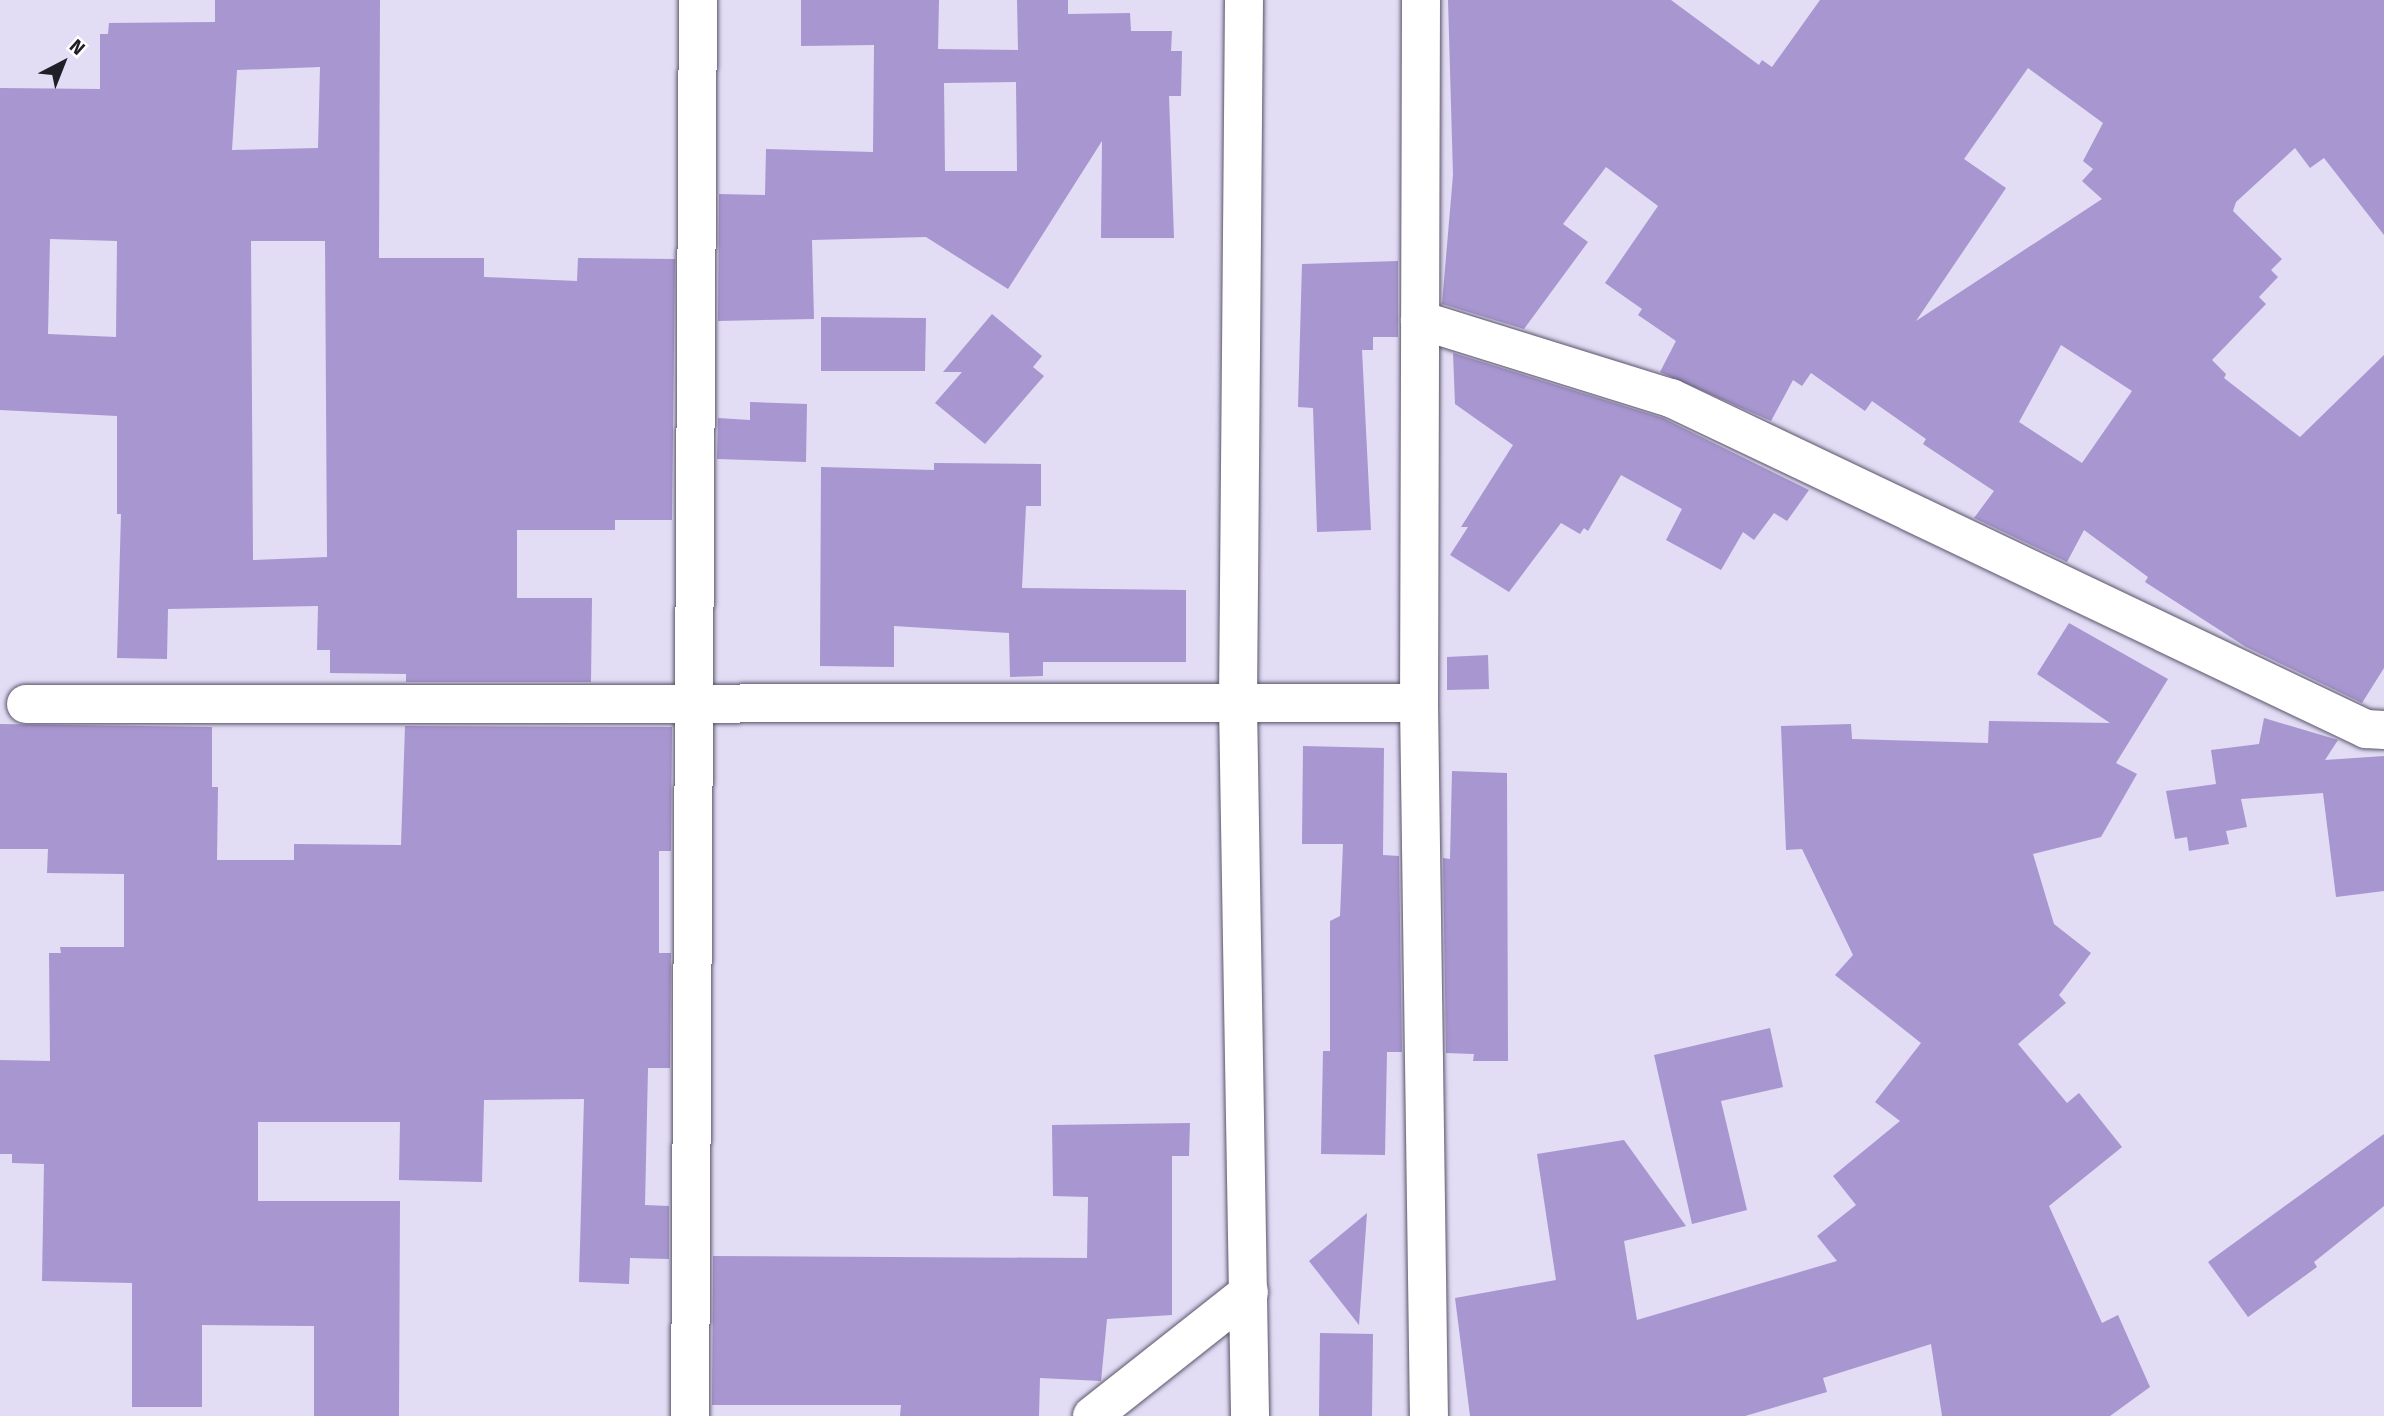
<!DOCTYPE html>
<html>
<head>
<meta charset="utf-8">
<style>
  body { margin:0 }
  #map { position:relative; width:2384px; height:1416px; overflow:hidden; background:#e2dcf5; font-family:"Fira Sans",sans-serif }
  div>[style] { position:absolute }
  .building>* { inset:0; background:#a796cf }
  .roads { filter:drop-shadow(0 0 2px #5a556a) drop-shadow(0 0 2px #5a556a) }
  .minor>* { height:38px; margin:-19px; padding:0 19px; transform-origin:19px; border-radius:19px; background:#fff }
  span { translate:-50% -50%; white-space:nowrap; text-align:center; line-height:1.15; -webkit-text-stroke:5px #fff; paint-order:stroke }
  .north { position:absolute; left:28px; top:28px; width:70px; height:70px; -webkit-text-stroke:5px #fff; paint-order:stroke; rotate:42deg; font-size:19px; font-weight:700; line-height:28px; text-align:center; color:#201e27 }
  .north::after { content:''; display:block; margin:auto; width:24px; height:32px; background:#201e27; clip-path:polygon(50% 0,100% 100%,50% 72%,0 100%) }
</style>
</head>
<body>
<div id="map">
  <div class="building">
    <div style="clip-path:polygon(evenodd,215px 0,380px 0,379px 258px,484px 258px,484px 277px,577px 281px,578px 258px,675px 259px,672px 520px,615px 520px,615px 530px,517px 530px,517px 598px,592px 598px,591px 682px,406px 682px,406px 674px,330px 673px,330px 650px,317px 650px,318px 606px,168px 609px,167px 659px,117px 658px,121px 514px,117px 514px,117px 416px,0 410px,0 88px,100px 89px,100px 34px,108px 34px,109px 23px,215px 22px,215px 0,320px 67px,318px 148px,232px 150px,237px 70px,320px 67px,215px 0,50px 239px,117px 241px,116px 337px,48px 334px,50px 239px,215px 0,251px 241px,325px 241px,327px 557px,253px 560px,251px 241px)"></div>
    <div style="clip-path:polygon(evenodd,801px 0,939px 0,938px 49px,1018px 50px,1017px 0,1068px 0,1068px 14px,1130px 13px,1131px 31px,1172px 31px,1171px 51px,1182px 51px,1181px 96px,1169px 96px,1174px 238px,1101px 238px,1102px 141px,1008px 289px,926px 237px,812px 240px,814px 319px,718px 321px,719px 194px,765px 195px,766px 149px,873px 152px,874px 45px,801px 46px,801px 0,1016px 82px,1017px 171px,945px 171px,944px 83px,1016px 82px)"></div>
    <div style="clip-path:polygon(evenodd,1448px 0,1671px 0,1759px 65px,1762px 60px,1772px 67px,1820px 0,2384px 0,2384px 235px,2324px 158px,2310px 168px,2295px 148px,2236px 202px,2233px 211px,2282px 259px,2271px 270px,2278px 277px,2259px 297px,2266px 304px,2212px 360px,2226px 374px,2224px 378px,2300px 437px,2384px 355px,2384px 668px,2362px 703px,2246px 647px,2145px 582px,2148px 577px,2084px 530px,2067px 562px,1974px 518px,1994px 491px,1923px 444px,1926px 439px,1872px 401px,1865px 411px,1811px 373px,1802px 386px,1793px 380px,1771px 421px,1660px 372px,1676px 341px,1638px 315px,1642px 309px,1605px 283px,1658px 206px,1606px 167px,1563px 224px,1588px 242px,1524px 329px,1442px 304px,1453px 175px,1448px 0,2028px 68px,2103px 123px,2083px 161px,2093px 169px,2082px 181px,2102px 199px,1916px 321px,2006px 188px,1964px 159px,2028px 68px,1448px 0,2061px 345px,2132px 391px,2082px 463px,2019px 422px,2061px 345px)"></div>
    <div style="clip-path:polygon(1398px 261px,1398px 337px,1373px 337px,1373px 350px,1362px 350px,1371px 530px,1317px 532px,1313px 408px,1298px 407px,1302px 264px)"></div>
    <div style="clip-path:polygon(992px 314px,1042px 356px,1033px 367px,1044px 376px,985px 444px,935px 403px,962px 372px,943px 372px)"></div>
    <div style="clip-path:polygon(821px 317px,926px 318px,925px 371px,821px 371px)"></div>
    <div style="clip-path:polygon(1453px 353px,1663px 418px,1809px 490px,1787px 521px,1774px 513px,1754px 540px,1743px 532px,1721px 570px,1666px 540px,1682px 509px,1621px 475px,1588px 531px,1584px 528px,1580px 534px,1561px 523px,1509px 592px,1450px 555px,1468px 527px,1461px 527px,1513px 445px,1455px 404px)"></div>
    <div style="clip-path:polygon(750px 402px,807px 404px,806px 462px,717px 459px,718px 418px,750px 420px)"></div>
    <div style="clip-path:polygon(934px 463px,1041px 464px,1041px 506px,1026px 506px,1022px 588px,1186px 590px,1186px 662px,1043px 662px,1043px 676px,1010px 677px,1009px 633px,894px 626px,894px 667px,820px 666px,821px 467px,934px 470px)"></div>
    <div style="clip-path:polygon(2069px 623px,2168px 679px,2116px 763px,2137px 774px,2101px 837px,2033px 854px,2054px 924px,2091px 953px,2059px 995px,2066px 1003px,2018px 1044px,2067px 1103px,2079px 1093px,2122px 1147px,2049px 1206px,2102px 1323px,2118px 1315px,2150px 1387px,2110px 1416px,1942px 1416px,1931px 1344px,1823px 1378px,1827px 1392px,1745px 1416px,1470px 1416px,1455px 1298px,1556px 1280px,1537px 1154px,1624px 1140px,1686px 1226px,1624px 1241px,1637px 1320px,1837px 1261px,1817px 1236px,1856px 1205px,1833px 1176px,1900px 1121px,1875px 1102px,1921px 1043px,1835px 975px,1853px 955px,1802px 849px,1786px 850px,1781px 726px,1851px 724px,1852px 739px,1988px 743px,1989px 721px,2110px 723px,2037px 674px)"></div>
    <div style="clip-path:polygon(1488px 655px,1489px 689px,1447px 690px,1447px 657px)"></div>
    <div style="clip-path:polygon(2264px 718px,2338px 740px,2325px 760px,2384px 756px,2384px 891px,2336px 897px,2323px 793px,2241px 799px,2247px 827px,2226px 831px,2229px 844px,2189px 851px,2187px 837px,2175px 839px,2166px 791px,2216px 784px,2211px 750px,2259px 744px)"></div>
    <div style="clip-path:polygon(0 724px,212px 727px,212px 787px,218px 787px,217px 860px,294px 860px,294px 844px,401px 845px,405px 726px,672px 727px,671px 851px,659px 851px,659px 953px,671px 953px,670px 1068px,648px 1068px,645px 1205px,669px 1206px,669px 1259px,630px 1258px,629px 1284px,579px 1282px,584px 1099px,484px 1100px,482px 1182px,399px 1180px,400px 1122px,258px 1122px,258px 1201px,400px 1201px,399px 1416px,314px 1416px,314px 1326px,202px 1325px,202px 1407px,132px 1407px,132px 1283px,42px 1281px,44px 1164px,12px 1163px,12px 1154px,0 1154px,0 1060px,50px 1061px,49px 953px,61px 953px,60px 947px,124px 947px,124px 874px,47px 873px,48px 849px,0 849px)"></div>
    <div style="clip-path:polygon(1303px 746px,1384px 748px,1383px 855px,1399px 856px,1402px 1052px,1387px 1052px,1385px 1155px,1321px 1154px,1323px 1051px,1330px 1051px,1330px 921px,1340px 916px,1343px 844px,1302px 844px)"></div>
    <div style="clip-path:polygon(1452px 771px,1507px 773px,1508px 1061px,1473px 1061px,1474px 1054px,1446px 1053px,1443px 858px,1450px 859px)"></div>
    <div style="clip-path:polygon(1770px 1028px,1783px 1087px,1721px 1101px,1747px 1210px,1692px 1224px,1654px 1055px)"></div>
    <div style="clip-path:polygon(1190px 1123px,1189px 1156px,1172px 1156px,1172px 1315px,1107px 1319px,1101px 1381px,1040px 1378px,1039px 1416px,900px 1416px,901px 1405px,712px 1405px,713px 1256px,1087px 1258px,1088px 1197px,1053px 1196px,1052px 1125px)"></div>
    <div style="clip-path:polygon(2384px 1134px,2384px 1206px,2314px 1262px,2317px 1267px,2248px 1317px,2208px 1262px)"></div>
    <div style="clip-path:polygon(1367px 1213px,1359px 1325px,1309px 1261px)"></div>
    <div style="clip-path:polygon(1320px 1333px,1373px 1334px,1372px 1416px,1319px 1416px)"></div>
  </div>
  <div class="roads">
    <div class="minor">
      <div style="left:1244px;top:0;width:705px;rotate:90.49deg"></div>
      <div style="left:1238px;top:705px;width:711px;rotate:89.03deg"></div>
      <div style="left:1421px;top:0;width:703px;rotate:90.16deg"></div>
      <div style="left:1419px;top:703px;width:713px;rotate:89.2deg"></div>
      <div style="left:1420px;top:320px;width:263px;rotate:17.3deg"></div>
      <div style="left:1671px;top:398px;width:770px;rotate:25.47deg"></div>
      <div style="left:2366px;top:729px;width:18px;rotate:3deg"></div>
      <div style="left:26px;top:704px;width:1393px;rotate:-0.04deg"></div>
      <div style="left:690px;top:1416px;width:1416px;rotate:-89.68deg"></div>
      <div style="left:1092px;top:1416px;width:200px;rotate:-38.3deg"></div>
    </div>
  </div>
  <div class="north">N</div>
</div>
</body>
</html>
